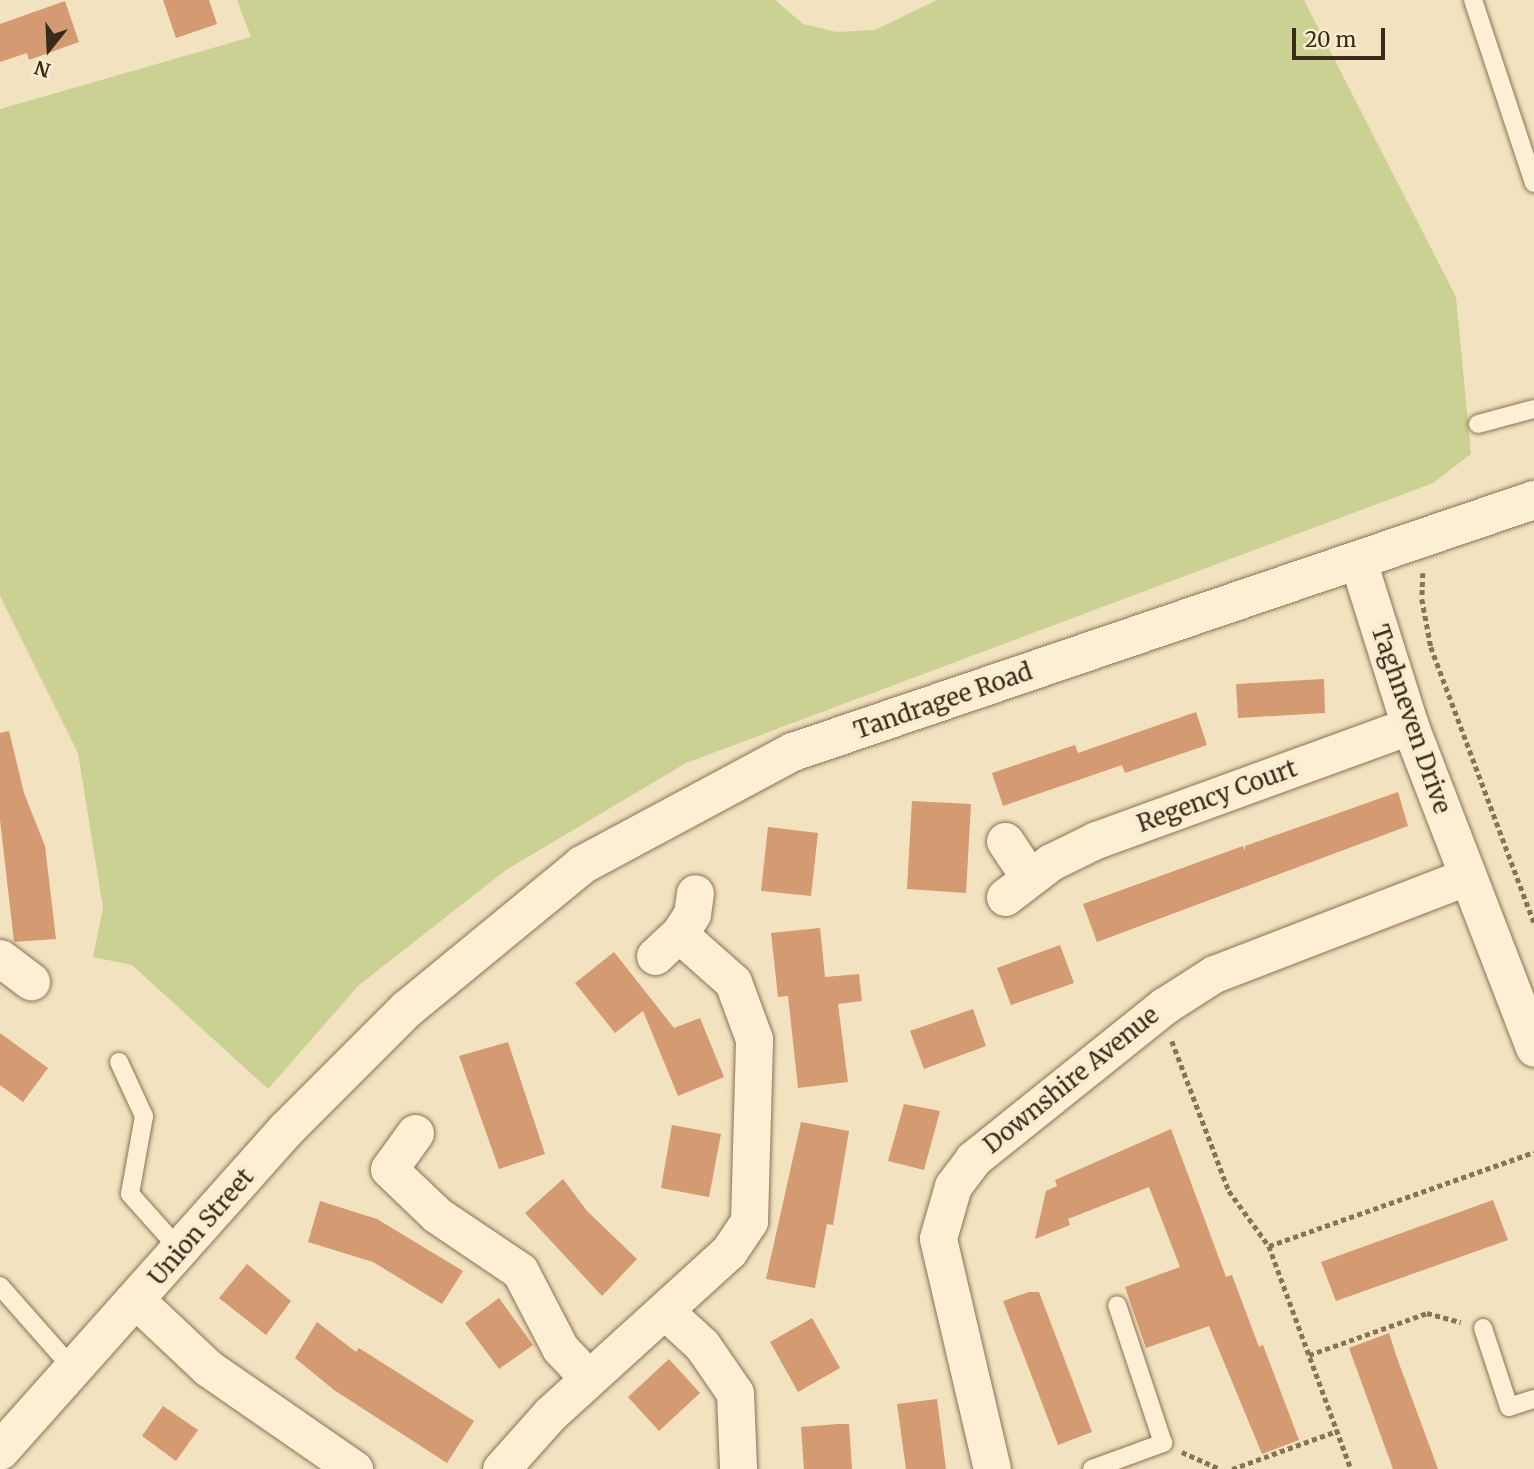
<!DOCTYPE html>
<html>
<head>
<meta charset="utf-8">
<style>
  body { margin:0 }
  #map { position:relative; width:1534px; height:1469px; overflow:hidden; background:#f2e2bf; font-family:Merriweather,serif }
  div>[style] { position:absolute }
  .green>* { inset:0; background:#cad192 }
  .building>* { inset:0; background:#d49a71 }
  .path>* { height:4.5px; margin-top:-2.25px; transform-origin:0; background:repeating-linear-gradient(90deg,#8c7255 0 5px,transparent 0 8.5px) }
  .roads { filter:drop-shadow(0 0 2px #8c7255) drop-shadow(0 0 2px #8c7255) }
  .lane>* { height:18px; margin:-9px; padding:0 9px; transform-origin:9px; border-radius:9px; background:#fcefd3 }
  .street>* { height:37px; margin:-18.5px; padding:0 18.5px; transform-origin:18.5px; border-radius:18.5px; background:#fcefd3 }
  .secondary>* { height:38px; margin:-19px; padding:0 19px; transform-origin:19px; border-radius:19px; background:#fcefd3 }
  span { translate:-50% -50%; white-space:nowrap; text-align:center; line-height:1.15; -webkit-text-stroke:7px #f9eccf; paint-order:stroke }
  .street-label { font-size:24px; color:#3a2a1b }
  .north { position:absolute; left:14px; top:14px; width:70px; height:70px; -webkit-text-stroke:5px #f9eccf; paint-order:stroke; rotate:198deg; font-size:19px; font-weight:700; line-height:28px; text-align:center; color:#3a2a1b }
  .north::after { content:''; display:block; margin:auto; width:24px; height:32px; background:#3a2a1b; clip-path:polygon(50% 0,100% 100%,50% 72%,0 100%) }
  .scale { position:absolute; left:1292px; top:28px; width:93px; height:32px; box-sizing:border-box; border:4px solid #3a2a1b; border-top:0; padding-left:9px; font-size:21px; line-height:24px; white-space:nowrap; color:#3a2a1b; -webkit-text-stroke:5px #f9eccf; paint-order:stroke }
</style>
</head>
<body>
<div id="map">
  <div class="green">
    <div style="clip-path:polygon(237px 0,775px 0,803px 24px,836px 32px,875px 30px,937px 0,1304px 0,1456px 297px,1471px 454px,1433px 483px,686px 763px,506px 870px,359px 985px,268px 1089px,132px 965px,93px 957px,103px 908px,78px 753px,0 596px,0 109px,251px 37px)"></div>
  </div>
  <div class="building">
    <div style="clip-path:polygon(163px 0,209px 0,217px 24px,176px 38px)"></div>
    <div style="clip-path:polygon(65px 1px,79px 42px,29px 60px,27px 53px,0 62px,0 24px)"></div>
    <div style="clip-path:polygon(1324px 679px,1325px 713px,1238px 718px,1236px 684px)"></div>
    <div style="clip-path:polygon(1196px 712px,1207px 745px,1125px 773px,1122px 765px,1003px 806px,992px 773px,1075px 745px,1078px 753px)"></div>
    <div style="clip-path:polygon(9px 731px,24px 793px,45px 846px,56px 939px,14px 942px,0 820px,0 733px)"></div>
    <div style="clip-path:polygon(1398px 792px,1408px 826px,1097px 942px,1083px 904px,1243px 846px,1245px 851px,1245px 846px)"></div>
    <div style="clip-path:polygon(912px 801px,971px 804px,966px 893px,907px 889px)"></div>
    <div style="clip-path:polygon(768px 827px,818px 833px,811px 896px,761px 891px)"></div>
    <div style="clip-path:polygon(820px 928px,825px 977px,859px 974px,862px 1001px,838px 1004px,848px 1082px,798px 1088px,788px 996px,778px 997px,771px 933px)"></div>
    <div style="clip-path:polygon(1060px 945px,1074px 983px,1011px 1005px,997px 968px)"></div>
    <div style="clip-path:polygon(614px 952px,674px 1028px,700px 1018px,724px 1077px,678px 1096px,643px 1011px,615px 1033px,575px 983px)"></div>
    <div style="clip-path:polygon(973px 1009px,986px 1046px,924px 1069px,910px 1031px)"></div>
    <div style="clip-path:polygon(0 1033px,48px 1068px,23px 1102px,0 1085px)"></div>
    <div style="clip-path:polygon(508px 1042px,545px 1154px,499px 1169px,459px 1056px)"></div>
    <div style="clip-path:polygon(904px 1104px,940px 1111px,924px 1170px,888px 1161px)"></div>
    <div style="clip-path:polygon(801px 1122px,849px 1131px,833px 1225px,827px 1224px,815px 1288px,766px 1279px)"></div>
    <div style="clip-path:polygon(672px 1125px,721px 1134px,709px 1197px,661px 1188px)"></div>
    <div style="clip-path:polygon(1171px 1129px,1226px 1277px,1232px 1275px,1259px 1347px,1263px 1345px,1299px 1440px,1262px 1454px,1209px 1326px,1146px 1348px,1125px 1287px,1180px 1267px,1149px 1187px,1068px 1219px,1070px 1225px,1035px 1239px,1046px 1191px,1057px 1186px,1055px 1180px)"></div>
    <div style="clip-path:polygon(563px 1179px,587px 1211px,637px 1259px,602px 1296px,525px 1213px)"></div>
    <div style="clip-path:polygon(1493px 1200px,1508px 1240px,1336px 1301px,1321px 1262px)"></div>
    <div style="clip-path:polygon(320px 1201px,377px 1219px,463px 1271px,442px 1304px,373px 1262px,308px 1242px)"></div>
    <div style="clip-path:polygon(247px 1264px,291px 1301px,266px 1335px,219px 1298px)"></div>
    <div style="clip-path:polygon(1029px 1292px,1039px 1292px,1092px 1432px,1058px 1445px,1003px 1301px)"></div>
    <div style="clip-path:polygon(499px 1298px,533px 1345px,499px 1369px,465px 1323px)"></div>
    <div style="clip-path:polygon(812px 1318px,840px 1368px,798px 1392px,770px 1342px)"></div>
    <div style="clip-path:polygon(317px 1322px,356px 1352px,359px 1348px,474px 1421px,447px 1463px,334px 1390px,295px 1358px)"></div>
    <div style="clip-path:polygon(1389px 1333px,1397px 1358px,1438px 1469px,1393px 1469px,1349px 1348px)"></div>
    <div style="clip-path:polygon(669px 1359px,700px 1393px,659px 1431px,628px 1397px)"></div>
    <div style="clip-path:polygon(937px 1399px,946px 1469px,906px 1469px,897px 1404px)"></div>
    <div style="clip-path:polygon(163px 1406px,198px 1430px,176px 1461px,142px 1436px)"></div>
    <div style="clip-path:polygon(838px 1424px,849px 1424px,852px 1469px,804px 1469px,801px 1427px)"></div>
  </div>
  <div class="path">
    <div style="left:1423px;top:573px;width:26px;rotate:92deg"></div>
    <div style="left:1422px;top:599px;width:49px;rotate:79.4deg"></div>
    <div style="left:1431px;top:647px;width:294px;rotate:69.5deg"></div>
    <div style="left:1172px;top:1041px;width:160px;rotate:69.2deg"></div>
    <div style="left:1229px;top:1191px;width:68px;rotate:54deg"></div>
    <div style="left:1269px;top:1246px;width:238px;rotate:69.8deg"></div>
    <div style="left:1269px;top:1246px;width:281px;rotate:-19.5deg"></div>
    <div style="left:1309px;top:1355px;width:125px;rotate:-19.6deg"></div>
    <div style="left:1427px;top:1313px;width:35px;rotate:15deg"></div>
    <div style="left:1182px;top:1452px;width:42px;rotate:24.1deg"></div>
    <div style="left:1232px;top:1469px;width:112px;rotate:-19.9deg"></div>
  </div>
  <div class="roads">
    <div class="lane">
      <div style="left:1473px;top:0;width:193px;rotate:71.6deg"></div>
      <div style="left:1478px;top:424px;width:58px;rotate:-15deg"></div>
      <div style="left:119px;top:1062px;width:60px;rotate:65.2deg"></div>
      <div style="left:144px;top:1116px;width:79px;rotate:100.2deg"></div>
      <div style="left:130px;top:1194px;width:76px;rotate:48.2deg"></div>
      <div style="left:0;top:1286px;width:112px;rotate:48.6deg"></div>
      <div style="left:1483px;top:1328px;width:83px;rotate:71.8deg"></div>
      <div style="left:1509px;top:1407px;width:26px;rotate:-18deg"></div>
      <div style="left:1092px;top:1469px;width:76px;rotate:-20.1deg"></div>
      <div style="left:1163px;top:1443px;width:145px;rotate:-108.4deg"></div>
    </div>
    <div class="street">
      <div style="left:1358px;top:561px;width:173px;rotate:72.5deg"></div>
      <div style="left:1410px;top:726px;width:345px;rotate:68.9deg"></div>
      <div style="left:1005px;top:841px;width:43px;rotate:56.3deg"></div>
      <div style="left:1005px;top:897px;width:58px;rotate:-37.3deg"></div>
      <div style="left:1051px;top:862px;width:50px;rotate:-26.1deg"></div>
      <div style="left:1096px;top:840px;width:334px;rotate:-20deg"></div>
      <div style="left:655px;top:956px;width:33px;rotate:-43deg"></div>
      <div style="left:679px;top:934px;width:24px;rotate:-57deg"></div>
      <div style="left:692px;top:914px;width:21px;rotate:-82deg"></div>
      <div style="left:0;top:958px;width:39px;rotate:37deg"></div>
      <div style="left:415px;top:1133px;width:44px;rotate:125.8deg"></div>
      <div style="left:389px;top:1169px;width:66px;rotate:43.8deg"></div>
      <div style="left:437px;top:1215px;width:100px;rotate:34deg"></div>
      <div style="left:520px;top:1271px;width:87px;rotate:62.5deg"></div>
      <div style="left:560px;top:1348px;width:41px;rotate:47deg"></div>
      <div style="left:137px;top:1301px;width:98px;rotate:43.3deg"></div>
      <div style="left:208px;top:1368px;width:178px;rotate:34.7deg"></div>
      <div style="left:665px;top:1311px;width:50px;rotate:42.6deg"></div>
      <div style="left:702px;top:1345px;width:58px;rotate:55.5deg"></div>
      <div style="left:735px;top:1393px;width:76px;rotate:87.7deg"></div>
      <div style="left:501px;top:1469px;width:74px;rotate:-48.3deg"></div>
      <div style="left:550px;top:1414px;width:242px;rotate:-42.3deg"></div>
      <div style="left:729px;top:1251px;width:36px;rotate:-56deg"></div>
      <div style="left:749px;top:1221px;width:182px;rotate:-88.4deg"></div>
      <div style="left:754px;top:1039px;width:61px;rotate:-110.2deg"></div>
      <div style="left:733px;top:982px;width:72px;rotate:-138.4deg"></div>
      <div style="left:992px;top:1469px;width:237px;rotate:-103.2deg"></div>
      <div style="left:938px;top:1238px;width:54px;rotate:-73.9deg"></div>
      <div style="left:953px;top:1186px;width:34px;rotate:-53deg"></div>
      <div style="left:973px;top:1159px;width:245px;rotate:-38.7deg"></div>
      <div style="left:1164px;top:1006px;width:59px;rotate:-32.6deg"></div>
      <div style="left:1214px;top:974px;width:272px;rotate:-21.1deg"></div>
    </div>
    <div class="secondary">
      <div style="left:0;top:1451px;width:430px;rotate:-48.3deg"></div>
      <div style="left:286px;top:1130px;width:171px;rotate:-45deg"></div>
      <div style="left:407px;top:1009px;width:227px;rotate:-39.4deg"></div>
      <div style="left:582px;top:865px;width:239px;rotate:-28.2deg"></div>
      <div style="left:793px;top:752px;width:783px;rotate:-18.78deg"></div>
    </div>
  </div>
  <div class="street-label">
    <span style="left:943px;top:701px;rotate:-19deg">Tandragee Road</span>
    <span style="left:1411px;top:719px;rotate:71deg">Taghneven Drive</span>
    <span style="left:1217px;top:796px;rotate:-20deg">Regency Court</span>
    <span style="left:1071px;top:1080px;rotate:-39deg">Downshire Avenue</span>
    <span style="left:201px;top:1227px;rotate:-49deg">Union Street</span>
  </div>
  <div class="north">N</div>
  <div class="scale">20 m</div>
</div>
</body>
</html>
